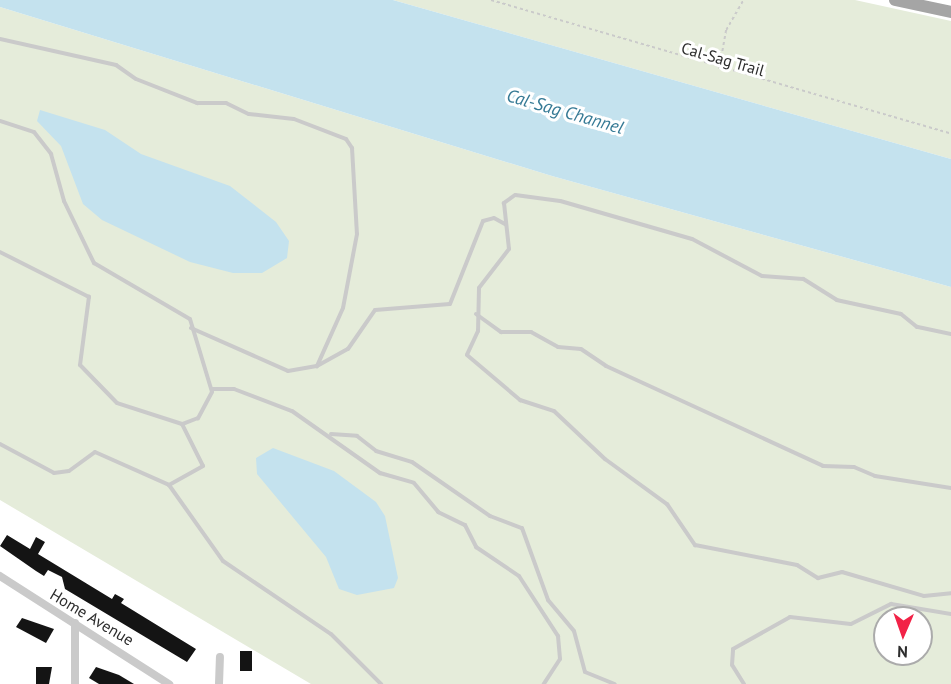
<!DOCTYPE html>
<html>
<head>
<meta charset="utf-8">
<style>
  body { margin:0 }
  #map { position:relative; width:951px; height:684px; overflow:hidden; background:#fff; font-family:"PT Sans",sans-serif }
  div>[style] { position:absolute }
  .green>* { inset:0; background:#e5ecda }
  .water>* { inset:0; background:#c4e2ee }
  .building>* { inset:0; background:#141414 }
  .path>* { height:1.5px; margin-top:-0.75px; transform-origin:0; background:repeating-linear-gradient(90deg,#cacaca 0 3px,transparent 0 6px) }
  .lane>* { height:4px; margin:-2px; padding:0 2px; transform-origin:2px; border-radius:2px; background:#cacaca }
  .street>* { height:8px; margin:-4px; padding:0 4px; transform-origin:4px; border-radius:4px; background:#cacaca }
  .primary>* { height:12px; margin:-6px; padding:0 6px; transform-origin:6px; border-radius:6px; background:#a5a5a5 }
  span { translate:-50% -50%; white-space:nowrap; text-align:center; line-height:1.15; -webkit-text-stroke:6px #fff; paint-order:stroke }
  .street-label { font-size:16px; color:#2d2d2d }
  .water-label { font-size:18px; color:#367a95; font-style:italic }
  .north { position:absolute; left:873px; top:606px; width:60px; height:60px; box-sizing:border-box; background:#fff; border:2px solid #ababab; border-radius:50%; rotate:182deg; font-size:16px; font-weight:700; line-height:24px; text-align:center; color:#2d2d2d }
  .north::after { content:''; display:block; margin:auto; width:21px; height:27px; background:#f22247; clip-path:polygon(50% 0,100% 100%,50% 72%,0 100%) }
</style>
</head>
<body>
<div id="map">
  <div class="green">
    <div style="clip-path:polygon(393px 0,855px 0,951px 21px,951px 159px)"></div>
    <div style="clip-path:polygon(evenodd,0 7px,552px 176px,951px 287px,951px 684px,311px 684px,0 500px,0 7px,885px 618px,921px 618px,921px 654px,885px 654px,885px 618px)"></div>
  </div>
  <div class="water">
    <div style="clip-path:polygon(0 0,393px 0,951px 159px,951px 287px,552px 176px,0 7px)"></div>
    <div style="clip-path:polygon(40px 110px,105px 130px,141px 154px,230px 186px,276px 222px,289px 241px,287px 258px,262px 273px,233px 273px,190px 262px,102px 220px,83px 204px,61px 146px,37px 121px)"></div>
    <div style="clip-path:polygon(273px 448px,334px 471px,376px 502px,385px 516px,398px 578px,394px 588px,357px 595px,339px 589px,326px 557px,257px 474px,256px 458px)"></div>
  </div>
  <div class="building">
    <div style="clip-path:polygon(7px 535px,30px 549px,36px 537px,45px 542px,38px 554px,112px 599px,115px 594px,124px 599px,121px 603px,196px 649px,187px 662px,65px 589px,62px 577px,48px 570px,44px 576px,36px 571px,0 546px)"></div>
    <div style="clip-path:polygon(22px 618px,54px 629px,46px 643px,16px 627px)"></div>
    <div style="clip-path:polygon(240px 651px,252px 651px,252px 671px,240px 671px)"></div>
    <div style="clip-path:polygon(36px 667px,52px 667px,49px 684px,36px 684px)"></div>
    <div style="clip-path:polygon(96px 667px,119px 675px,134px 684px,99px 684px,89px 678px)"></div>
  </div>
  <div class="path">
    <div style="left:491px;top:0;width:479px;rotate:16.2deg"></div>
    <div style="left:719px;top:69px;width:40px;rotate:-80deg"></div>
    <div style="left:726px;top:30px;width:34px;rotate:-60deg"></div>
  </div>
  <div class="lane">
    <div style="left:0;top:39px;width:119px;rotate:12.6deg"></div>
    <div style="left:116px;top:65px;width:24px;rotate:35deg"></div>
    <div style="left:136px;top:79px;width:66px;rotate:21.5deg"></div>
    <div style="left:197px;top:103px;width:29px"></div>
    <div style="left:226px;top:103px;width:25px;rotate:26deg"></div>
    <div style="left:249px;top:114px;width:45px;rotate:6.3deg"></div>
    <div style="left:294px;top:119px;width:56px;rotate:21deg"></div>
    <div style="left:346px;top:139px;width:11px;rotate:56deg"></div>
    <div style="left:352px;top:148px;width:86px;rotate:86.7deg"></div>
    <div style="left:357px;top:234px;width:75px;rotate:100.7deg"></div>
    <div style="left:343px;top:308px;width:64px;rotate:114.1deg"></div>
    <div style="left:317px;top:366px;width:35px;rotate:-29deg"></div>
    <div style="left:348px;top:349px;width:47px;rotate:-55.3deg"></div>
    <div style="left:375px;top:310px;width:75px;rotate:-4.6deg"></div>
    <div style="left:450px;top:304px;width:89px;rotate:-68.3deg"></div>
    <div style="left:483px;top:221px;width:11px;rotate:-15deg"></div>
    <div style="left:494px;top:218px;width:13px;rotate:29deg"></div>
    <div style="left:0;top:121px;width:36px;rotate:18deg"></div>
    <div style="left:34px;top:132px;width:28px;rotate:52deg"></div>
    <div style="left:51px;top:154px;width:49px;rotate:74.5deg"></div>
    <div style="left:64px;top:201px;width:69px;rotate:64.2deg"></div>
    <div style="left:94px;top:263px;width:111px;rotate:30.3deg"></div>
    <div style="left:190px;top:319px;width:76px;rotate:73.2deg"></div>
    <div style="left:212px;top:392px;width:30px;rotate:118deg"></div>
    <div style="left:198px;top:418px;width:17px;rotate:159deg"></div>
    <div style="left:182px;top:424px;width:68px;rotate:-162.1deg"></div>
    <div style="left:117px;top:403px;width:53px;rotate:-134.2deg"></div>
    <div style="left:80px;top:365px;width:69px;rotate:-82.5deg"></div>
    <div style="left:89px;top:297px;width:100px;rotate:-153.2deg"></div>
    <div style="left:476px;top:314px;width:31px;rotate:36deg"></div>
    <div style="left:501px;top:332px;width:30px"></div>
    <div style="left:531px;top:332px;width:31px;rotate:29deg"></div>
    <div style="left:558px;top:347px;width:23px;rotate:5deg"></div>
    <div style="left:581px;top:349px;width:30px;rotate:34deg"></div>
    <div style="left:606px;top:366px;width:239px;rotate:24.7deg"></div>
    <div style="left:823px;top:466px;width:31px;rotate:2deg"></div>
    <div style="left:854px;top:467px;width:23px;rotate:23deg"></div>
    <div style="left:875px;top:476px;width:77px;rotate:9deg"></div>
    <div style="left:191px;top:328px;width:106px;rotate:23.9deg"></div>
    <div style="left:288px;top:371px;width:29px;rotate:-10deg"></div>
    <div style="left:951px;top:334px;width:35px;rotate:-168deg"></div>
    <div style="left:917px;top:327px;width:21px;rotate:-141deg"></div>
    <div style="left:901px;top:314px;width:66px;rotate:-167.7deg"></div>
    <div style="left:837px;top:300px;width:40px;rotate:-148deg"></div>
    <div style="left:803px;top:279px;width:41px;rotate:-175.8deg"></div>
    <div style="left:762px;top:276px;width:79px;rotate:-152.1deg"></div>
    <div style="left:692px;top:239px;width:137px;rotate:-163.9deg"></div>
    <div style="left:560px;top:201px;width:45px;rotate:-172.4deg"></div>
    <div style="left:515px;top:195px;width:14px;rotate:144deg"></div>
    <div style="left:504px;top:203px;width:46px;rotate:83.8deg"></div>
    <div style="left:509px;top:249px;width:49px;rotate:127.6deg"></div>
    <div style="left:479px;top:288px;width:43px;rotate:91.3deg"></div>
    <div style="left:478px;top:331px;width:26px;rotate:115deg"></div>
    <div style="left:467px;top:355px;width:70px;rotate:40.3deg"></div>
    <div style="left:520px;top:400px;width:36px;rotate:18deg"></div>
    <div style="left:554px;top:411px;width:70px;rotate:43.3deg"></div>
    <div style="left:605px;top:459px;width:77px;rotate:36deg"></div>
    <div style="left:667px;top:504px;width:50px;rotate:55.7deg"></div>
    <div style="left:695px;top:545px;width:104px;rotate:11.1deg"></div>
    <div style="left:797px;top:565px;width:25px;rotate:32deg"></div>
    <div style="left:818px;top:578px;width:25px;rotate:-14deg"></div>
    <div style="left:842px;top:572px;width:85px;rotate:16.3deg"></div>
    <div style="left:924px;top:596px;width:27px;rotate:-6deg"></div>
    <div style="left:212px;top:389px;width:22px"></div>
    <div style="left:234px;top:389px;width:62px;rotate:20.8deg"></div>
    <div style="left:292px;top:411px;width:108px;rotate:35.2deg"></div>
    <div style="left:380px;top:473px;width:35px;rotate:16deg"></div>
    <div style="left:414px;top:483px;width:38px;rotate:50deg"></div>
    <div style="left:438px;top:512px;width:30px;rotate:26deg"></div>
    <div style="left:465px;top:525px;width:25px;rotate:63deg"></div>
    <div style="left:476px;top:547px;width:52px;rotate:34deg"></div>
    <div style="left:519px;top:576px;width:72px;rotate:57deg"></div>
    <div style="left:558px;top:636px;width:23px;rotate:85deg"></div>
    <div style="left:560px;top:659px;width:30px;rotate:123deg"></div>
    <div style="left:331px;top:434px;width:26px;rotate:4deg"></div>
    <div style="left:357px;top:436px;width:24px;rotate:38deg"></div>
    <div style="left:376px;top:451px;width:38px;rotate:17deg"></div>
    <div style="left:412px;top:462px;width:95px;rotate:34.7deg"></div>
    <div style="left:490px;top:516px;width:34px;rotate:21deg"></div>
    <div style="left:522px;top:528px;width:77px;rotate:70.1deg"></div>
    <div style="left:548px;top:600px;width:40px;rotate:50deg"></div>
    <div style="left:574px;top:631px;width:42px;rotate:75deg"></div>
    <div style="left:585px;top:672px;width:32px;rotate:22deg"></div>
    <div style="left:0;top:444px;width:61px;rotate:28.2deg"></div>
    <div style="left:54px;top:473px;width:15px;rotate:-8deg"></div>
    <div style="left:69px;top:471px;width:32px;rotate:-36deg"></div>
    <div style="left:95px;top:452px;width:81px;rotate:24deg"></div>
    <div style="left:169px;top:485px;width:93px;rotate:54.6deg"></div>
    <div style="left:223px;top:561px;width:130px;rotate:34.1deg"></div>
    <div style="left:331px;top:634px;width:71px;rotate:45deg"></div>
    <div style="left:169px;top:485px;width:39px;rotate:-29deg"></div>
    <div style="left:203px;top:466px;width:47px;rotate:-116.6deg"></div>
    <div style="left:744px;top:684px;width:22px;rotate:-122deg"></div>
    <div style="left:732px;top:665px;width:16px;rotate:-86deg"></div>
    <div style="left:733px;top:649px;width:65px;rotate:-29.3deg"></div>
    <div style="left:790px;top:617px;width:61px;rotate:6.5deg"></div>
    <div style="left:851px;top:624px;width:45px;rotate:-26.6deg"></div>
    <div style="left:891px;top:604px;width:61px;rotate:9.5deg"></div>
  </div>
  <div class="street">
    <div style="left:0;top:576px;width:201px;rotate:32.6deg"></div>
    <div style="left:75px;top:623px;width:61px;rotate:90deg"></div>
    <div style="left:219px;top:684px;width:27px;rotate:-88deg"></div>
  </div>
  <div class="primary">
    <div style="left:895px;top:0;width:57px;rotate:12.1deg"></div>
  </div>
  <div class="street-label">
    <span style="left:723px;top:59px;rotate:16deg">Cal-Sag Trail</span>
    <span style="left:92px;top:617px;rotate:31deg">Home Avenue</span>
  </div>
  <div class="water-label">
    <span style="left:565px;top:112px;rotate:16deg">Cal-Sag Channel</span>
  </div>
  <div class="north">N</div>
</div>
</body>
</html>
